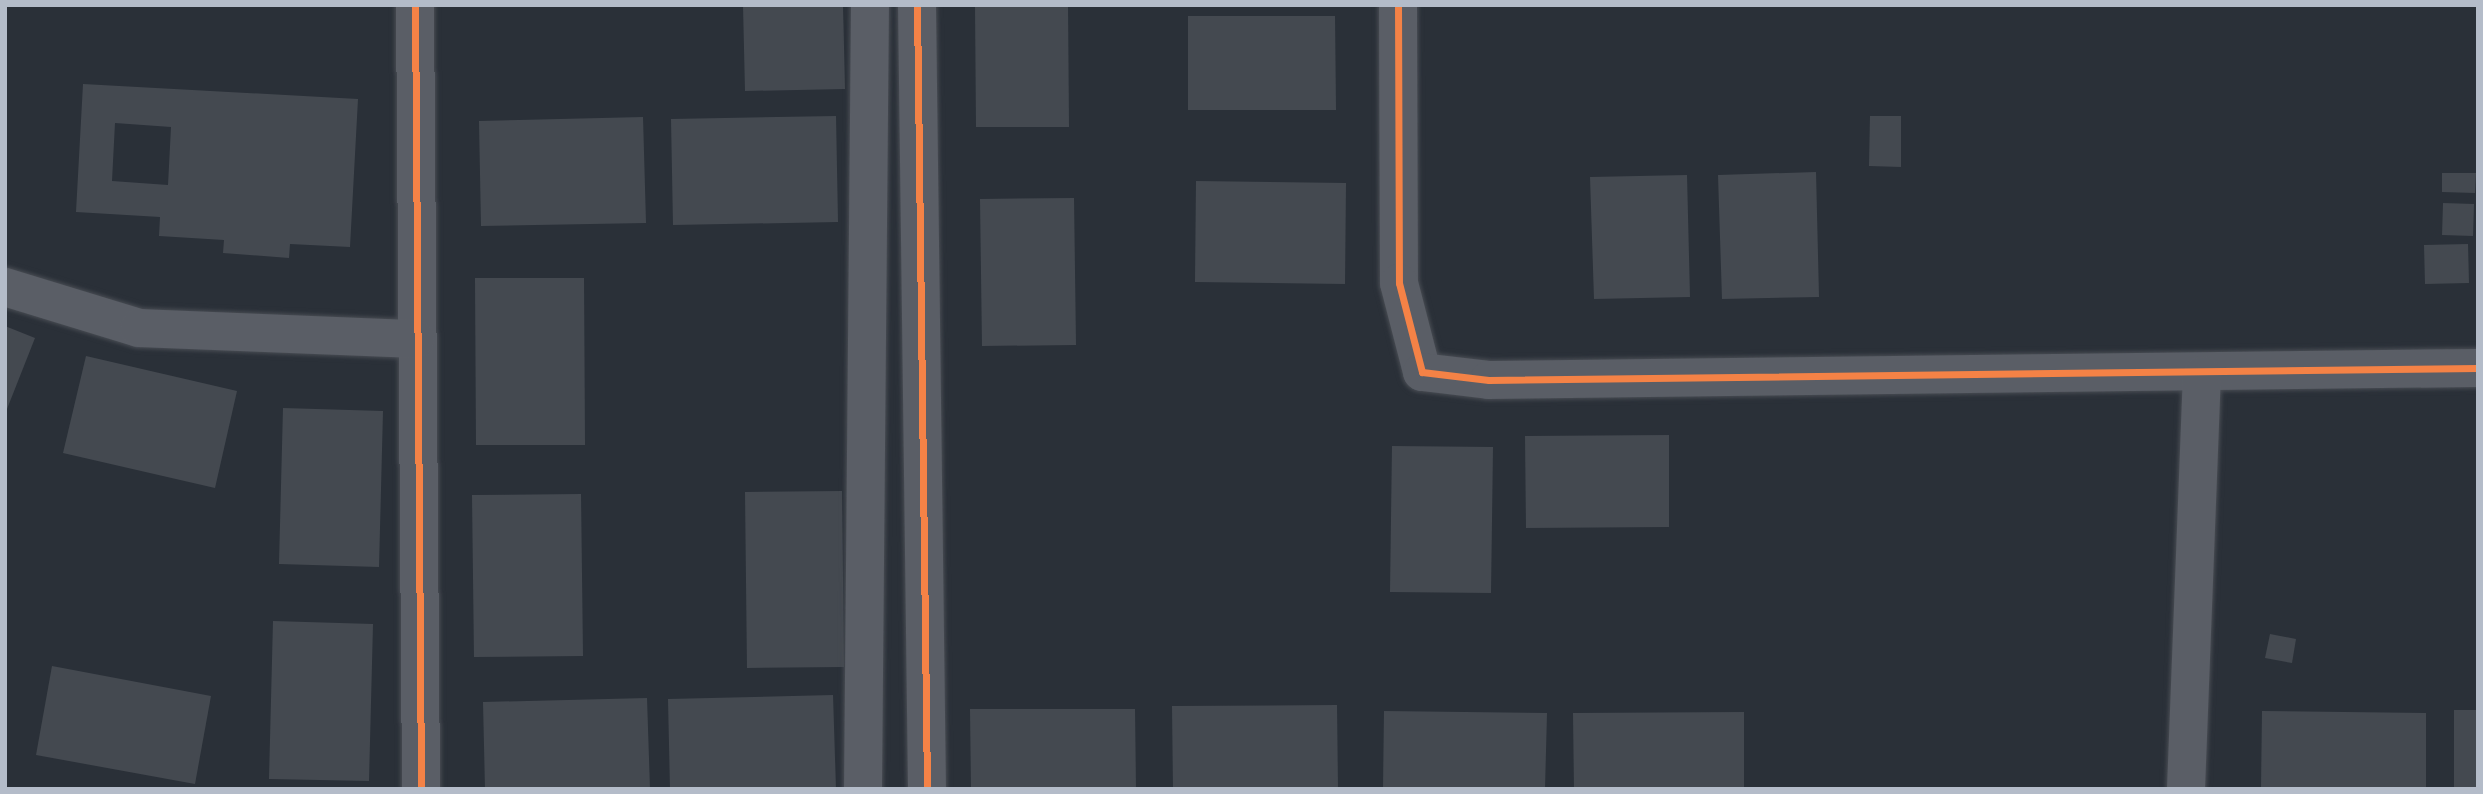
<!DOCTYPE html>
<html>
<head>
<meta charset="utf-8">
<style>
  body { margin:0 }
  #map { position:relative; width:2483px; height:794px; overflow:hidden; background:#2a3038; font-family:Montserrat,sans-serif }
  div>[style] { position:absolute }
  .building>* { inset:0; background:#444950 }
  .roads { filter:drop-shadow(0 0 2px #484c53) drop-shadow(0 0 2px #484c53) }
  .street>* { height:38px; margin:-19px; padding:0 19px; transform-origin:19px; border-radius:19px; background:#5a5e66 }
  .cycleway>* { height:7px; margin:-3.5px; padding:0 3.5px; transform-origin:3.5px; border-radius:3.5px; background:#f48246 }
  span { translate:-50% -50%; white-space:nowrap; text-align:center; line-height:1.15; -webkit-text-stroke:7px #1d2633; paint-order:stroke }
  .frame { position:absolute; inset:0; border:7px solid #b4bcc9; pointer-events:none }
</style>
</head>
<body>
<div id="map">
  <div class="building">
    <div style="clip-path:polygon(743px 5px,843px 5px,845px 89px,745px 91px)"></div>
    <div style="clip-path:polygon(975px 5px,1068px 5px,1069px 127px,976px 127px)"></div>
    <div style="clip-path:polygon(1188px 16px,1335px 16px,1336px 110px,1188px 110px)"></div>
    <div style="clip-path:polygon(evenodd,83px 84px,358px 99px,350px 247px,290px 244px,289px 258px,223px 253px,224px 240px,159px 236px,160px 217px,76px 212px,83px 84px,115px 123px,171px 127px,168px 185px,112px 181px,115px 123px)"></div>
    <div style="clip-path:polygon(836px 116px,838px 222px,673px 225px,671px 119px)"></div>
    <div style="clip-path:polygon(1870px 116px,1901px 116px,1901px 167px,1869px 166px)"></div>
    <div style="clip-path:polygon(643px 117px,646px 223px,481px 226px,479px 121px)"></div>
    <div style="clip-path:polygon(1816px 172px,1819px 297px,1722px 299px,1718px 175px)"></div>
    <div style="clip-path:polygon(2442px 173px,2476px 173px,2475px 193px,2442px 192px)"></div>
    <div style="clip-path:polygon(1687px 175px,1690px 297px,1594px 299px,1590px 177px)"></div>
    <div style="clip-path:polygon(1196px 181px,1346px 183px,1345px 284px,1195px 282px)"></div>
    <div style="clip-path:polygon(1074px 198px,1076px 345px,982px 346px,980px 199px)"></div>
    <div style="clip-path:polygon(2443px 203px,2474px 204px,2473px 236px,2442px 235px)"></div>
    <div style="clip-path:polygon(2468px 244px,2469px 283px,2425px 284px,2424px 245px)"></div>
    <div style="clip-path:polygon(475px 278px,584px 278px,585px 445px,476px 445px)"></div>
    <div style="clip-path:polygon(5px 326px,35px 338px,5px 414px)"></div>
    <div style="clip-path:polygon(86px 356px,237px 391px,215px 488px,63px 453px)"></div>
    <div style="clip-path:polygon(283px 408px,383px 411px,379px 567px,279px 564px)"></div>
    <div style="clip-path:polygon(1669px 435px,1669px 527px,1526px 528px,1525px 436px)"></div>
    <div style="clip-path:polygon(1392px 446px,1493px 447px,1491px 593px,1390px 592px)"></div>
    <div style="clip-path:polygon(842px 491px,844px 667px,747px 668px,745px 492px)"></div>
    <div style="clip-path:polygon(581px 494px,583px 656px,474px 657px,472px 495px)"></div>
    <div style="clip-path:polygon(273px 621px,373px 624px,369px 781px,269px 779px)"></div>
    <div style="clip-path:polygon(2270px 634px,2296px 639px,2292px 663px,2265px 658px)"></div>
    <div style="clip-path:polygon(52px 666px,211px 696px,195px 784px,36px 755px)"></div>
    <div style="clip-path:polygon(833px 695px,836px 789px,670px 789px,668px 699px)"></div>
    <div style="clip-path:polygon(647px 698px,650px 789px,485px 789px,483px 702px)"></div>
    <div style="clip-path:polygon(1337px 705px,1338px 789px,1173px 789px,1172px 706px)"></div>
    <div style="clip-path:polygon(970px 709px,1135px 709px,1136px 789px,971px 789px)"></div>
    <div style="clip-path:polygon(2454px 710px,2478px 710px,2478px 789px,2454px 789px)"></div>
    <div style="clip-path:polygon(1384px 711px,1547px 713px,1545px 789px,1383px 789px)"></div>
    <div style="clip-path:polygon(2262px 711px,2426px 713px,2426px 789px,2261px 789px)"></div>
    <div style="clip-path:polygon(1744px 712px,1744px 789px,1574px 789px,1573px 713px)"></div>
  </div>
  <div class="roads">
    <div class="street">
      <div style="left:415px;top:5px;width:784px;rotate:89.56deg"></div>
      <div style="left:917px;top:5px;width:784px;rotate:89.27deg"></div>
      <div style="left:1398px;top:5px;width:278px;rotate:89.8deg"></div>
      <div style="left:1399px;top:283px;width:92px;rotate:75.5deg"></div>
      <div style="left:1422px;top:372px;width:67px;rotate:6.8deg"></div>
      <div style="left:1489px;top:380px;width:989px;rotate:-0.7deg"></div>
      <div style="left:5px;top:287px;width:140px;rotate:17deg"></div>
      <div style="left:139px;top:328px;width:277px;rotate:2.3deg"></div>
      <div style="left:863px;top:789px;width:784px;rotate:-89.49deg"></div>
      <div style="left:2186px;top:789px;width:414px;rotate:-87.8deg"></div>
    </div>
  </div>
  <div class="cycleway">
    <div style="left:415px;top:5px;width:784px;rotate:89.56deg"></div>
    <div style="left:917px;top:5px;width:784px;rotate:89.27deg"></div>
    <div style="left:1398px;top:5px;width:278px;rotate:89.8deg"></div>
    <div style="left:1399px;top:283px;width:92px;rotate:75.5deg"></div>
    <div style="left:1422px;top:372px;width:67px;rotate:6.8deg"></div>
    <div style="left:1489px;top:380px;width:989px;rotate:-0.7deg"></div>
  </div>
  <div class="frame"></div>
</div>
</body>
</html>
